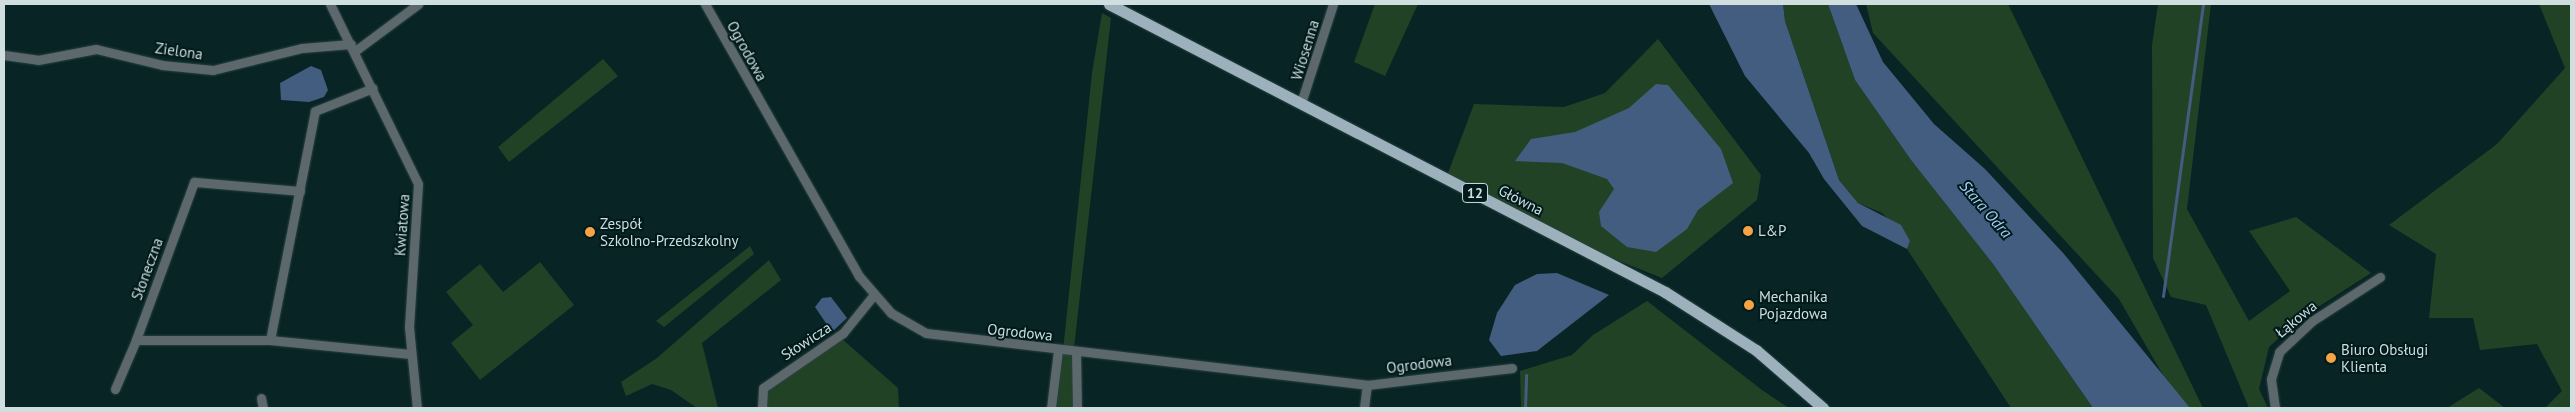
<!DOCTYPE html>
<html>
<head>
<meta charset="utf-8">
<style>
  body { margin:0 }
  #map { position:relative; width:2575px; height:412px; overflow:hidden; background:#082425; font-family:"PT Sans",sans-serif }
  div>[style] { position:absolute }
  .green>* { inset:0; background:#224226 }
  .water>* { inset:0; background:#425d7f }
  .stream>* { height:3px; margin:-1.5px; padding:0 1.5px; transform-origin:1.5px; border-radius:1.5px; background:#425d7f }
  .roads { filter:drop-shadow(0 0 1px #284243) drop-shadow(0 0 1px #284243) }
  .minor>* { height:9px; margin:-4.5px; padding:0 4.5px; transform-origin:4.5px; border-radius:4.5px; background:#5d686c }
  .major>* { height:11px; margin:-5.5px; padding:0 5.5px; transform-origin:5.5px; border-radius:5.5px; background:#9cb1bb }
  .dots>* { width:14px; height:14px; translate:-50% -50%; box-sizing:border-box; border:2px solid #011a1c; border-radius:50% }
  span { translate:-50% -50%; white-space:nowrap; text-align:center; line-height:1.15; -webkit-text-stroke:4px #011a1c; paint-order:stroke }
  .shield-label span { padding:1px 4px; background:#011a1c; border:1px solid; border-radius:4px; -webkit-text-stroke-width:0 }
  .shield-label { font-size:14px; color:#cfdedf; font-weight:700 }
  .street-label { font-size:15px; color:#cfdedf }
  .poi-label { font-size:15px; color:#cfdedf }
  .left { translate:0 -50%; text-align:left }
  .water-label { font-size:16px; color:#a9cefb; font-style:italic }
  .frame { position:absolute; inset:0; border:5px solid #cfdedf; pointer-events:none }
</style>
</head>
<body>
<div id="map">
  <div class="green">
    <div style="clip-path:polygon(1375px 4px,1418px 4px,1385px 76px,1354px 62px)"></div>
    <div style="clip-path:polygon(1783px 4px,1828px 4px,1855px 80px,1911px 160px,1993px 264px,2093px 408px,2011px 408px,1907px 249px,1910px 241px,1882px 213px,1858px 203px,1839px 180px,1785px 21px)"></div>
    <div style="clip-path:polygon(1866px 4px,2008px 4px,2203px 408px,2182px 408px,2119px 299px,1873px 33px)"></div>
    <div style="clip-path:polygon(2158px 4px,2211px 4px,2187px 209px,2249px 321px,2290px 291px,2249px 231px,2296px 217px,2371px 273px,2301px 318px,2269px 347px,2259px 389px,2268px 408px,2249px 408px,2206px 305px,2171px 297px,2153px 258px,2152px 45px)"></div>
    <div style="clip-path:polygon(2539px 4px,2571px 4px,2571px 408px,2545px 408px,2562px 391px,2537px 344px,2480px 350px,2473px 318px,2429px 318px,2436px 254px,2389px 225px,2497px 144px,2565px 68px)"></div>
    <div style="clip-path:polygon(1102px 13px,1111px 18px,1072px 366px,1073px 408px,1057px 408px,1092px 73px)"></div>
    <div style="clip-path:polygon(1658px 39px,1761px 175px,1757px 200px,1662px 278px,1544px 231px,1445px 181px,1474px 104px,1564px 107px,1605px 93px)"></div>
    <div style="clip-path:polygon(603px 59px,618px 76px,509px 162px,498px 147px)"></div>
    <div style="clip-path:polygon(750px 246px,754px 254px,664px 327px,656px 321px)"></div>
    <div style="clip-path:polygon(769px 260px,781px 280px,702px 343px,718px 408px,697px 408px,671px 390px,652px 384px,626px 396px,621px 382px,657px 358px)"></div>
    <div style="clip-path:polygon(540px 262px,574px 305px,480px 380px,451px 343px,473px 325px,446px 292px,480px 264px,503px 292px)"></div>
    <div style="clip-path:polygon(1647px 301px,1762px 390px,1789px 408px,1521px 408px,1520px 371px,1572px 355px,1593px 335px)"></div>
    <div style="clip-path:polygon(842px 339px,898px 388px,899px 408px,765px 408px,765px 396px,774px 385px)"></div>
    <div style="clip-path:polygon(2479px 388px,2505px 408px,2447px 408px)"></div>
  </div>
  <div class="water">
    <div style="clip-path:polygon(1709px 4px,1783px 4px,1785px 21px,1839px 180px,1858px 203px,1901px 225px,1910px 241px,1907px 249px,1862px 226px,1824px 179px,1809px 153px,1745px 76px)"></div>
    <div style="clip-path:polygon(1828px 4px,1856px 4px,1883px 62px,1934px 124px,1985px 169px,2064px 254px,2190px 408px,2093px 408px,1993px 264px,1911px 160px,1855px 80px)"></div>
    <div style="clip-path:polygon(311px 66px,321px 70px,328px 90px,324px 97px,309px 102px,281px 100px,280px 83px)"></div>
    <div style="clip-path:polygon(1656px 84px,1668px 85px,1721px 149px,1733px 183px,1698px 210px,1687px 229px,1656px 252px,1627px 247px,1601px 226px,1599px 212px,1614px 189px,1607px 179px,1562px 163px,1515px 161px,1531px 139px,1575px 132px,1629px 108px)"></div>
    <div style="clip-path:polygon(1557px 273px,1609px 295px,1537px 351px,1501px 356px,1489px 340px,1497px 313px,1515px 285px,1537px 274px)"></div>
    <div style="clip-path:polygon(831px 297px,847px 318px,832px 332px,815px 307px,822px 298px)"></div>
  </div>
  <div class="stream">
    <div style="left:2163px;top:296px;width:295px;rotate:-82.2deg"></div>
    <div style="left:1525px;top:408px;width:33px;rotate:-88deg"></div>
  </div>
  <div class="roads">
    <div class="minor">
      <div style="left:330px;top:4px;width:200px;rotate:63.9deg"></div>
      <div style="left:418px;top:184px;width:143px;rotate:93.6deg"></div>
      <div style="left:409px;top:327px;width:81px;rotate:84.4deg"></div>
      <div style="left:705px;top:4px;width:313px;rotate:60.5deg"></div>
      <div style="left:859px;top:276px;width:49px;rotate:49.1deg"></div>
      <div style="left:891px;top:313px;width:40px;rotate:29.7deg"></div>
      <div style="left:926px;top:333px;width:444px;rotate:6.7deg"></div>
      <div style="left:1367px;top:385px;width:146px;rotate:-6.7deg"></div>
      <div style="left:355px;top:51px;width:79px;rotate:-36.7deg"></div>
      <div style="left:4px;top:55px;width:34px;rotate:8deg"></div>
      <div style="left:38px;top:60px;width:59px;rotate:-10.7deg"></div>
      <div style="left:96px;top:49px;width:68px;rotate:13.6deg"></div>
      <div style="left:162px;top:65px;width:51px;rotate:5.6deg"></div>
      <div style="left:213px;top:70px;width:92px;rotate:-13.9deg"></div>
      <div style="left:302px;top:48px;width:49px;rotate:-4.7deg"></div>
      <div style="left:1301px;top:103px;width:104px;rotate:-72.1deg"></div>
      <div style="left:300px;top:191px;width:106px;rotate:-175.1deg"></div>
      <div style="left:194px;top:182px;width:168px;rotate:110.2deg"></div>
      <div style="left:136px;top:340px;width:134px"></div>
      <div style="left:270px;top:340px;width:141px;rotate:5.7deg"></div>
      <div style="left:270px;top:340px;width:233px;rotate:-78.9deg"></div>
      <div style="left:315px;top:111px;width:62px;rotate:-21.6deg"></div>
      <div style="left:1076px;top:352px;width:56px;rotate:89deg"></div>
      <div style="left:115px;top:389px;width:53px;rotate:-66.8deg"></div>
      <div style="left:261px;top:398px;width:10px;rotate:79deg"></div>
      <div style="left:762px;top:408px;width:20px;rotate:-87deg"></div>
      <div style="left:763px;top:388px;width:97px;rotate:-34.5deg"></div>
      <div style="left:843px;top:333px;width:48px;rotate:-51deg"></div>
      <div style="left:1051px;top:408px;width:58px;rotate:-83.1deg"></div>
      <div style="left:1364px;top:408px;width:23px;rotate:-83deg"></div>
      <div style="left:2275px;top:408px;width:29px;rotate:-98deg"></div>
      <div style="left:2271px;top:379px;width:28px;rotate:-73deg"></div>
      <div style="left:2279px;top:352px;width:45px;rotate:-43.2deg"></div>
      <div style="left:2312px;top:321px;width:81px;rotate:-32.9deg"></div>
    </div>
    <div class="major">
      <div style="left:1109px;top:4px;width:626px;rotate:27.38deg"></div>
      <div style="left:1665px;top:292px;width:108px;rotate:32.5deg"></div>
      <div style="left:1756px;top:350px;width:89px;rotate:40.9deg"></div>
    </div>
  </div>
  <div class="dots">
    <div style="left:1748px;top:231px;background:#f5a345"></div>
    <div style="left:590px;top:232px;background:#f5a345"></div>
    <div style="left:1749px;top:305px;background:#f5a345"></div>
    <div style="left:2331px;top:358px;background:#f5a345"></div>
  </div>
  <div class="shield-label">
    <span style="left:1475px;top:193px">12</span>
  </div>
  <div class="street-label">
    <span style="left:1305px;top:50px;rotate:-73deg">Wiosenna</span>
    <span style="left:179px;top:51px;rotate:8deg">Zielona</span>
    <span style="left:747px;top:51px;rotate:61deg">Ogrodowa</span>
    <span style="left:1521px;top:200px;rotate:27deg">Główna</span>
    <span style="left:402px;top:225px;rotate:-86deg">Kwiatowa</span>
    <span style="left:147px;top:269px;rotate:-70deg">Słoneczna</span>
    <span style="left:2296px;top:319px;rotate:-40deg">Łąkowa</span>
    <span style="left:1020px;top:332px;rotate:6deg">Ogrodowa</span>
    <span style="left:806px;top:341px;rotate:-33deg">Słowicza</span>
    <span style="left:1419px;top:364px;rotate:-7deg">Ogrodowa</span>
  </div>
  <div class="poi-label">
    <span class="left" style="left:600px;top:232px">Zespół<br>Szkolno-Przedszkolny</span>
    <span class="left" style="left:1758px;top:231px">L&amp;P</span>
    <span class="left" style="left:1759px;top:305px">Mechanika<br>Pojazdowa</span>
    <span class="left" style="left:2341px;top:358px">Biuro Obsługi<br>Klienta</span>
  </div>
  <div class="water-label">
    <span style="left:1986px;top:209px;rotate:49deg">Stara Odra</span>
  </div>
  <div class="frame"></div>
</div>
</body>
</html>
